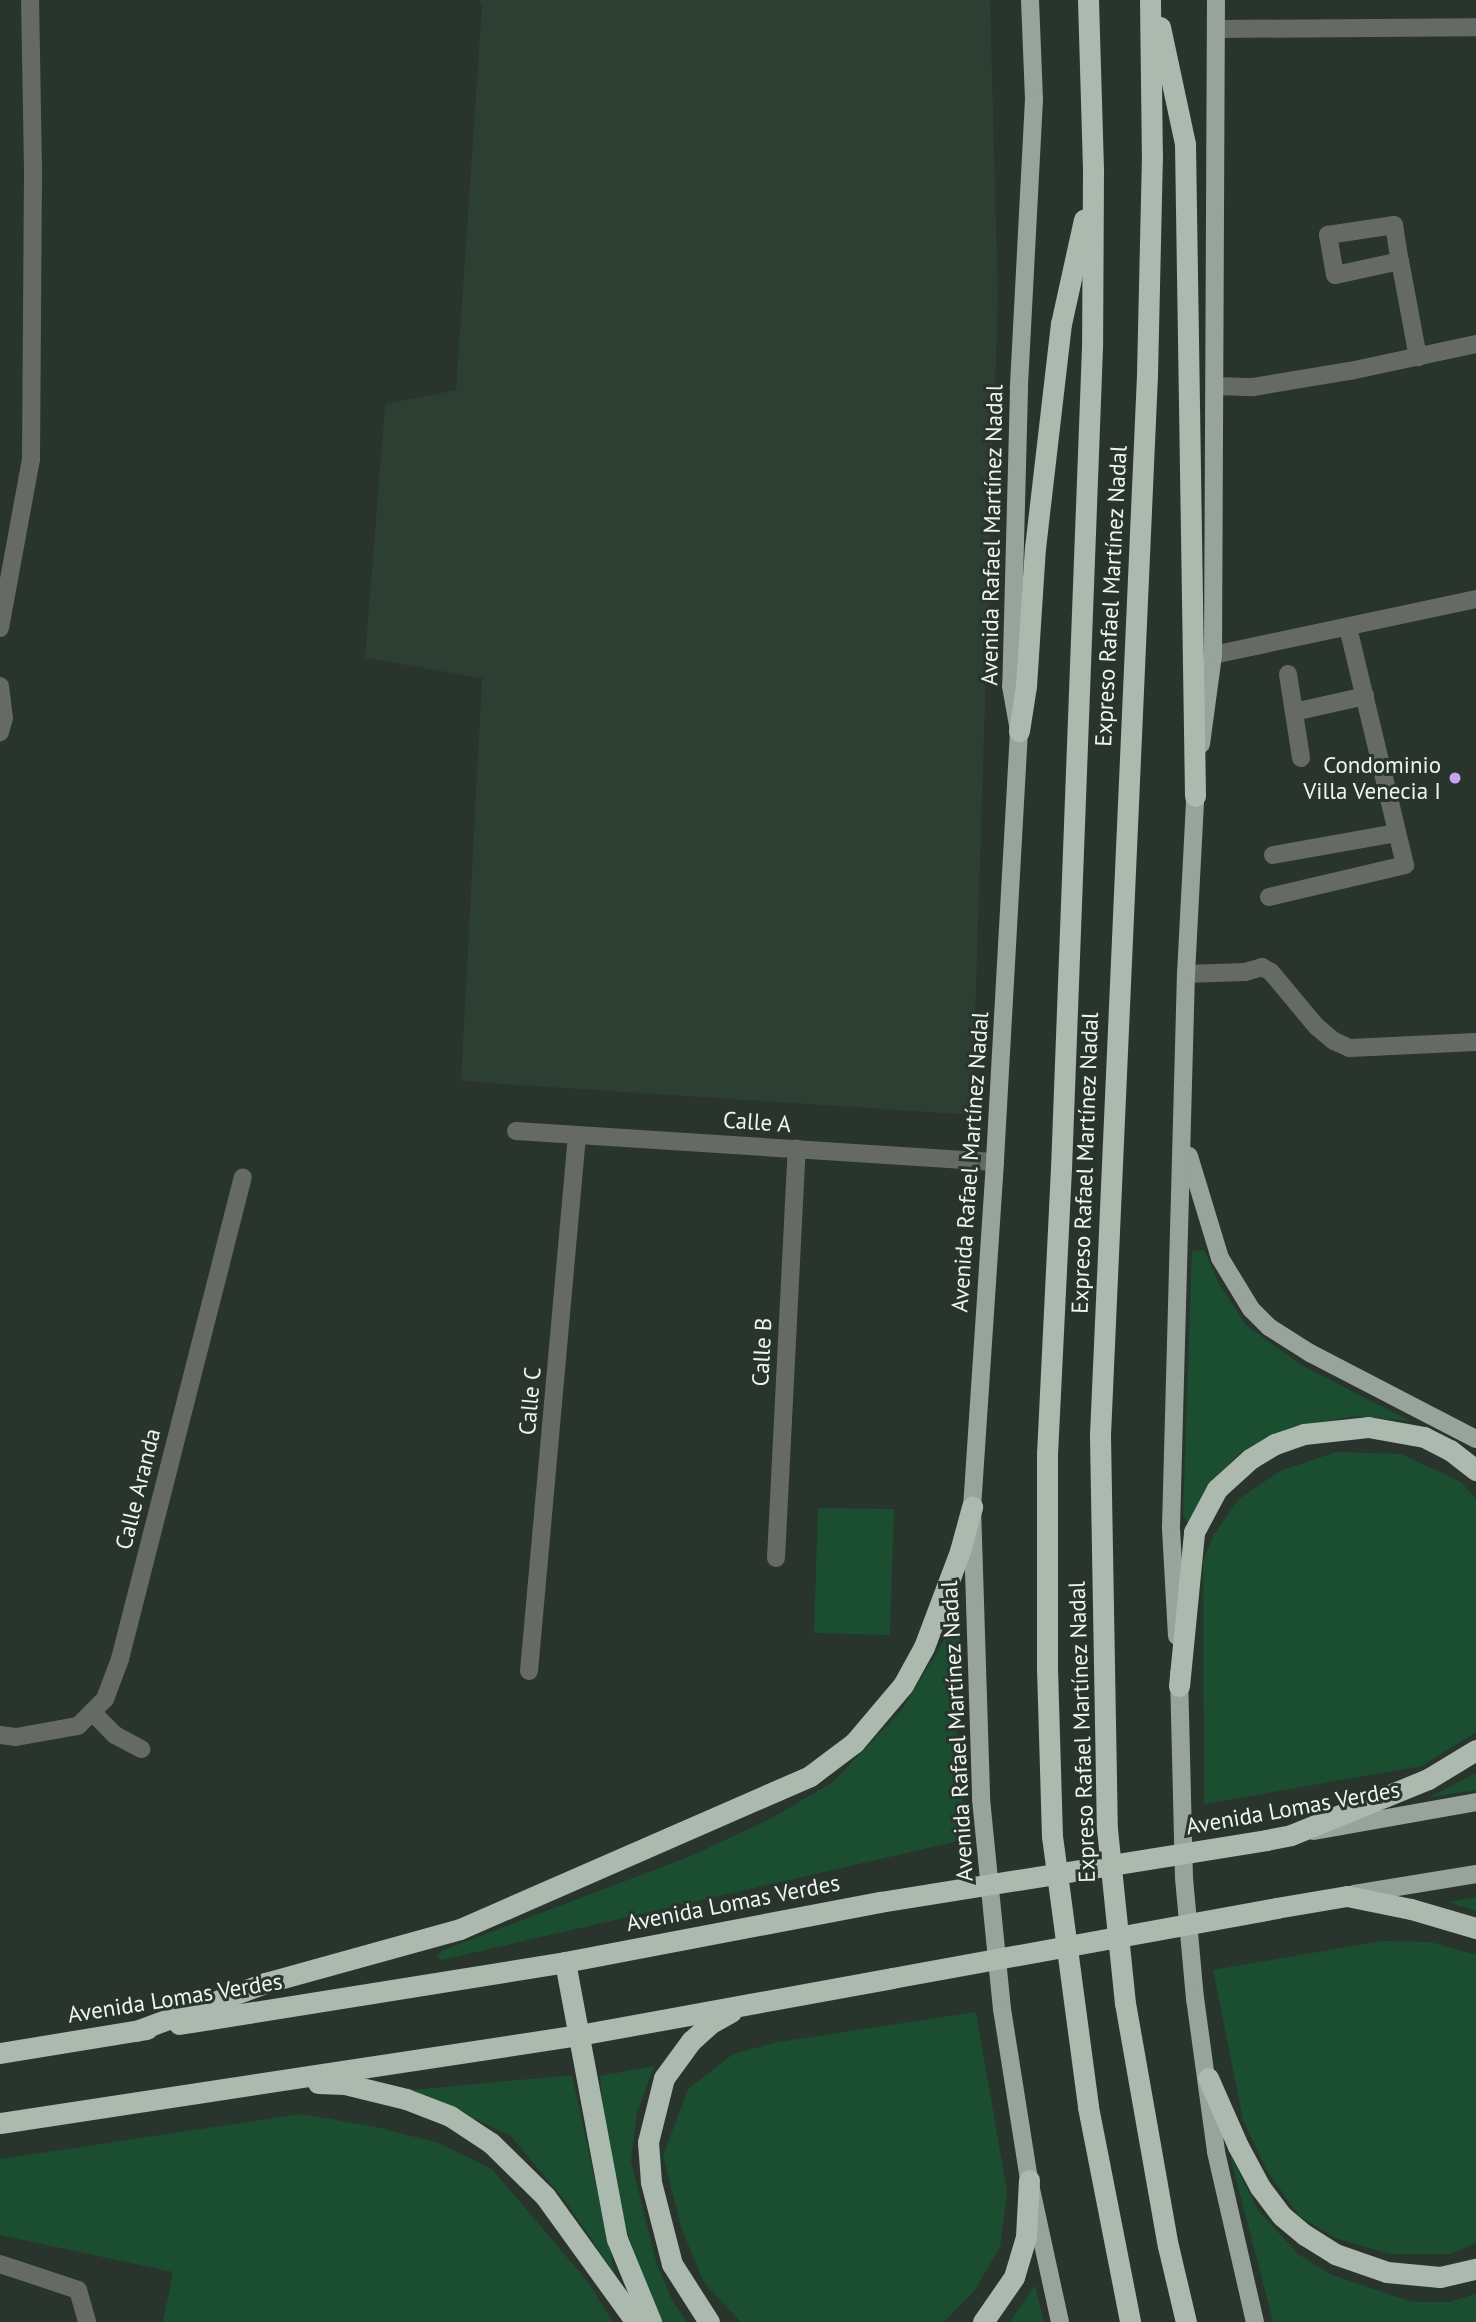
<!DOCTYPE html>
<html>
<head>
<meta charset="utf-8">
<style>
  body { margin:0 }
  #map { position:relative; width:1476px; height:2322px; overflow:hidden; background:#29342c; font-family:"PT Sans",sans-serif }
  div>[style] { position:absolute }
  .built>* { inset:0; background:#2d3e32 }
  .green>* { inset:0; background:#1b4e30 }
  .minor>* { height:18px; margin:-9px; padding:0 9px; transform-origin:9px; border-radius:9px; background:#656a66 }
  .major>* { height:18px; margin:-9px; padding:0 9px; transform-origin:9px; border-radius:9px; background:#97a39b }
  .highway>* { height:21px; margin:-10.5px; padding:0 10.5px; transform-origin:10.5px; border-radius:10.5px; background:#abb9af }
  .highway-bridge>* { height:21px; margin:-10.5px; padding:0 10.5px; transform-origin:10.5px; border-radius:10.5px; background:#abb9af }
  .dots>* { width:19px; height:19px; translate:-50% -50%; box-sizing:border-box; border:4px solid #29342c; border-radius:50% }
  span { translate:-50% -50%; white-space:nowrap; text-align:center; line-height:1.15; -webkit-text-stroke:6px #29342c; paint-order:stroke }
  .street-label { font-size:23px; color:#eef5f0 }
  .poi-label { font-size:23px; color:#eef5f0 }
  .right { translate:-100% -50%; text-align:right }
</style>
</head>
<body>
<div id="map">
  <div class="built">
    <div style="clip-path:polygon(478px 0,990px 0,998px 296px,972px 1115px,461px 1081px,482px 678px,365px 658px,385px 404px,456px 390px,482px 5px)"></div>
  </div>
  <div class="green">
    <div style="clip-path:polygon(1204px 1250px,1220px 1285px,1246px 1325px,1301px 1365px,1410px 1421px,1355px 1416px,1292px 1427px,1266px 1439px,1241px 1452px,1220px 1473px,1188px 1523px,1183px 1515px,1192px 1251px)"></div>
    <div style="clip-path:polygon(1336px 1452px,1401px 1454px,1461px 1482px,1476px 1499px,1476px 1732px,1422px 1766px,1204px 1804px,1203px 1561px,1214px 1534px,1239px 1499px,1280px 1471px)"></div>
    <div style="clip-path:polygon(818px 1508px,894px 1509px,890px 1635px,814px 1633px)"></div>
    <div style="clip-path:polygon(961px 1613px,957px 1734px,967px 1839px,441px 1960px,437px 1956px,441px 1951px,691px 1856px,770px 1819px,833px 1782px,901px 1711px)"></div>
    <div style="clip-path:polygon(1476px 1773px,1476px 1790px,1430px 1797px)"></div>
    <div style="clip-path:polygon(1476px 1897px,1476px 1911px,1449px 1902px)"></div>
    <div style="clip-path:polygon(1381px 1941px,1430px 1942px,1476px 1955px,1476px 2243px,1450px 2254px,1389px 2254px,1335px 2238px,1299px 2216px,1267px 2171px,1243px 2120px,1213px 1970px)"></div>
    <div style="clip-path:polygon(976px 2012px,1007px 2192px,1000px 2247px,975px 2290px,944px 2322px,741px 2322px,704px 2283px,681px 2227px,663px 2156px,688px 2089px,733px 2054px,778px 2042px)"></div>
    <div style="clip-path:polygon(654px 2066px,637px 2113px,631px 2161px,656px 2262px,672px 2300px,687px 2322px,662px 2322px,654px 2310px,624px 2222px,604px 2119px,600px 2076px)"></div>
    <div style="clip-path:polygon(572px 2075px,615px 2274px,566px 2202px,511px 2136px,412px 2090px)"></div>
    <div style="clip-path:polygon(301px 2114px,376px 2127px,439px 2143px,492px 2169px,588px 2282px,613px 2322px,163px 2322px,173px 2272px,0 2235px,0 2159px)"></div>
    <div style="clip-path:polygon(1230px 2155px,1258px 2210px,1298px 2254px,1332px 2275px,1412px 2302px,1449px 2302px,1476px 2294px,1476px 2322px,1273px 2322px)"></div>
    <div style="clip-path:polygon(1035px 2285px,1044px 2322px,1010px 2322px)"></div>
  </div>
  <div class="minor">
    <div style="left:1217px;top:29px;width:259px;rotate:-0.4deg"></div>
    <div style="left:1400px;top:261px;width:66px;rotate:167.8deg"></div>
    <div style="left:1335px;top:275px;width:41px;rotate:-99.9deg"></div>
    <div style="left:1328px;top:235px;width:67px;rotate:-8.6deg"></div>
    <div style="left:1394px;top:225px;width:36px;rotate:81deg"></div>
    <div style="left:1400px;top:261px;width:98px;rotate:79.4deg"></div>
    <div style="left:1216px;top:386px;width:37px;rotate:2deg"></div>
    <div style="left:1253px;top:387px;width:98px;rotate:-9.4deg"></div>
    <div style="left:1350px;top:371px;width:129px;rotate:-12.1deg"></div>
    <div style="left:0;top:628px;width:172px;rotate:-79.6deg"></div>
    <div style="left:31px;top:459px;width:290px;rotate:-89.6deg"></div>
    <div style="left:33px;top:169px;width:169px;rotate:-91deg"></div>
    <div style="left:1213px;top:655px;width:269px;rotate:-12deg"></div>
    <div style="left:1288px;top:674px;width:85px;rotate:81.2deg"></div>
    <div style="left:0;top:686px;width:32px;rotate:83deg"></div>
    <div style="left:4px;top:718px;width:15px;rotate:106deg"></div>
    <div style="left:1294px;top:712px;width:73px;rotate:-12.7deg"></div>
    <div style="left:1273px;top:855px;width:126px;rotate:-10.1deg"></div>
    <div style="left:1269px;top:897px;width:140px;rotate:-13.2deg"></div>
    <div style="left:1405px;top:865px;width:245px;rotate:-103.5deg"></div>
    <div style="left:1186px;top:974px;width:59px;rotate:-1.9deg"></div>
    <div style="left:1245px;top:972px;width:18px;rotate:-16deg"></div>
    <div style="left:1262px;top:967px;width:10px;rotate:29deg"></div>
    <div style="left:1271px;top:972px;width:70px;rotate:50.2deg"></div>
    <div style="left:1316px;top:1026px;width:23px;rotate:40deg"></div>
    <div style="left:1334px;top:1041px;width:17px;rotate:24deg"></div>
    <div style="left:1350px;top:1048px;width:126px;rotate:-2.7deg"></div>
    <div style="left:516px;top:1131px;width:480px;rotate:3.7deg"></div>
    <div style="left:776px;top:1558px;width:410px;rotate:-87.1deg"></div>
    <div style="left:529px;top:1671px;width:538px;rotate:-84.88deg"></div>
    <div style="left:92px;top:1712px;width:33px;rotate:45deg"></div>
    <div style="left:115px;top:1735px;width:30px;rotate:28deg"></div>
    <div style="left:0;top:1735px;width:16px;rotate:7deg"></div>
    <div style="left:16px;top:1737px;width:63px;rotate:-10.1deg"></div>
    <div style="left:78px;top:1726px;width:38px;rotate:-45deg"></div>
    <div style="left:105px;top:1699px;width:43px;rotate:-69.4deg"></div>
    <div style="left:120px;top:1659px;width:497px;rotate:-75.7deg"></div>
    <div style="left:0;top:2264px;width:82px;rotate:18.4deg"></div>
    <div style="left:78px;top:2290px;width:33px;rotate:74deg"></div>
  </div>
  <div class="major">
    <div style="left:1030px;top:0;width:99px;rotate:87.7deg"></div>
    <div style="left:1034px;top:99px;width:291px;rotate:93deg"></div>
    <div style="left:1019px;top:390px;width:296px;rotate:91.5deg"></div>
    <div style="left:1011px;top:686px;width:46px;rotate:79.9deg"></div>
    <div style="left:1019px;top:731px;width:432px;rotate:93.2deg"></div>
    <div style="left:995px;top:1162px;width:346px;rotate:93.8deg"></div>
    <div style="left:972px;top:1507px;width:292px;rotate:88.2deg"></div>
    <div style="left:981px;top:1799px;width:211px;rotate:84.3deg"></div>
    <div style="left:1002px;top:2009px;width:173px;rotate:81deg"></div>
    <div style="left:1029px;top:2180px;width:145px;rotate:77.7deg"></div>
    <div style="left:1201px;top:744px;width:90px;rotate:-82.3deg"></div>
    <div style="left:1213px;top:655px;width:655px;rotate:-89.74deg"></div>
    <div style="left:1189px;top:1156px;width:107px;rotate:73.1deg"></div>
    <div style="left:1220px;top:1258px;width:60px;rotate:58.7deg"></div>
    <div style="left:1251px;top:1309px;width:25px;rotate:45deg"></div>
    <div style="left:1269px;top:1327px;width:49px;rotate:32.4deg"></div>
    <div style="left:1310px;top:1353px;width:187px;rotate:27.4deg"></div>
    <div style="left:1177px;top:1636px;width:109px;rotate:-93.2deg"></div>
    <div style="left:1171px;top:1527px;width:553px;rotate:-88.45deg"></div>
    <div style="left:1186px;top:974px;width:192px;rotate:-87deg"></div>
    <div style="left:1179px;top:1674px;width:204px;rotate:88.6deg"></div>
    <div style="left:1184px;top:1878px;width:121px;rotate:84.8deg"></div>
    <div style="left:1195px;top:1998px;width:155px;rotate:82.2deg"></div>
    <div style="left:1216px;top:2152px;width:174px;rotate:77.1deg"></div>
    <div style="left:1314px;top:1831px;width:165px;rotate:-10.1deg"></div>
    <div style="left:1354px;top:1894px;width:124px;rotate:-9.3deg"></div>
  </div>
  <div class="highway">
    <div style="left:1088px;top:0;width:172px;rotate:88.3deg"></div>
    <div style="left:1093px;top:172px;width:175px;rotate:90.3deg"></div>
    <div style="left:1092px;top:347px;width:822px;rotate:92.16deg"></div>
    <div style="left:1061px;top:1168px;width:284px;rotate:92.8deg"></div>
    <div style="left:1047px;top:1452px;width:216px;rotate:90deg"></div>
    <div style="left:1047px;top:1668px;width:168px;rotate:88.3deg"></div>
    <div style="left:1052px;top:1836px;width:273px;rotate:82.4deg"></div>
    <div style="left:1088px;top:2107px;width:219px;rotate:78.9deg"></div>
    <div style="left:1150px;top:0;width:154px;rotate:89.3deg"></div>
    <div style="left:1152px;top:154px;width:221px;rotate:91.3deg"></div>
    <div style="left:1147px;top:375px;width:1062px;rotate:92.54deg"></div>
    <div style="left:1100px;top:1436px;width:393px;rotate:89deg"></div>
    <div style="left:1107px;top:1829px;width:175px;rotate:84.1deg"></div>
    <div style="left:1125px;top:2003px;width:247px;rotate:80deg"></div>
    <div style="left:1168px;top:2246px;width:78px;rotate:76.7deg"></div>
    <div style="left:1160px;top:27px;width:120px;rotate:77.9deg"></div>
    <div style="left:1185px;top:144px;width:652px;rotate:89.12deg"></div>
    <div style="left:1019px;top:731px;width:46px;rotate:-81.2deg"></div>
    <div style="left:1026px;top:686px;width:138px;rotate:-86.3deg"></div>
    <div style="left:1035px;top:548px;width:226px;rotate:-83.4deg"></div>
    <div style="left:1061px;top:324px;width:107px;rotate:-77.6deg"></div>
    <div style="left:1179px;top:1686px;width:155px;rotate:-84.4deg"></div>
    <div style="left:1194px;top:1532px;width:49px;rotate:-61.9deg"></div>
    <div style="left:1217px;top:1489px;width:45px;rotate:-42.3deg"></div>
    <div style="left:1250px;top:1459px;width:29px;rotate:-31deg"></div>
    <div style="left:1275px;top:1444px;width:31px;rotate:-19deg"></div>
    <div style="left:1304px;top:1434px;width:64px;rotate:-6.2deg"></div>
    <div style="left:1368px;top:1427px;width:57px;rotate:10.1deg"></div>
    <div style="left:1424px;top:1437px;width:29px;rotate:27deg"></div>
    <div style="left:1450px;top:1450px;width:33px;rotate:38deg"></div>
    <div style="left:1266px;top:1840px;width:25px;rotate:-11deg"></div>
    <div style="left:1291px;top:1835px;width:148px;rotate:-22.2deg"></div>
    <div style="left:1428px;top:1779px;width:56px;rotate:-31.1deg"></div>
    <div style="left:1276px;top:1908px;width:72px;rotate:-9.6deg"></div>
    <div style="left:1347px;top:1896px;width:65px;rotate:11.5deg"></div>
    <div style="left:1411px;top:1909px;width:68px;rotate:16.3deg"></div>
    <div style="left:565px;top:1962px;width:282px;rotate:79.4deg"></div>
    <div style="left:617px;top:2239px;width:90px;rotate:67.7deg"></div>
    <div style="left:179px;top:2024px;width:391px;rotate:-9.1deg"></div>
    <div style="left:565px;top:1962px;width:321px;rotate:-10.8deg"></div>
    <div style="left:136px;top:2031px;width:138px;rotate:-20.4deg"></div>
    <div style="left:265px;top:1983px;width:202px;rotate:-15.5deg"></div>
    <div style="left:460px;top:1929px;width:382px;rotate:-23.6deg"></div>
    <div style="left:810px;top:1776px;width:55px;rotate:-36.9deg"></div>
    <div style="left:854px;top:1743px;width:76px;rotate:-49.8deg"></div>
    <div style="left:903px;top:1685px;width:43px;rotate:-61.1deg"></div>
    <div style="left:924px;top:1647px;width:103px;rotate:-69.4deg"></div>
    <div style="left:960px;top:1551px;width:46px;rotate:-74.7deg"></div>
    <div style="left:0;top:2053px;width:149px;rotate:-9.3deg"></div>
    <div style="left:1208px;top:2078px;width:74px;rotate:66.2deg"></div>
    <div style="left:1238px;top:2146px;width:47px;rotate:61.8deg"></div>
    <div style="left:1260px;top:2187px;width:36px;rotate:53deg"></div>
    <div style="left:1282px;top:2216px;width:30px;rotate:40deg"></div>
    <div style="left:1305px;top:2235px;width:36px;rotate:32deg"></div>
    <div style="left:1335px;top:2254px;width:55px;rotate:19.1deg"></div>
    <div style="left:1387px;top:2272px;width:53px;rotate:5.4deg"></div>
    <div style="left:1440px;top:2277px;width:37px;rotate:-13deg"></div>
    <div style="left:318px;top:2083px;width:27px;rotate:2deg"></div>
    <div style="left:345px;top:2084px;width:63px;rotate:13.8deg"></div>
    <div style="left:406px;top:2099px;width:47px;rotate:21.1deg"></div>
    <div style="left:450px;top:2116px;width:49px;rotate:33.4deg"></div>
    <div style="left:491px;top:2143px;width:76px;rotate:44.5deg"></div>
    <div style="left:545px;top:2196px;width:155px;rotate:54.2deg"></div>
    <div style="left:0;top:2123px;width:586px;rotate:-8.64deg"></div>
    <div style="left:579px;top:2035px;width:318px;rotate:-10.3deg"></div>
    <div style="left:709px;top:2322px;width:69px;rotate:-122.5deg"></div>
    <div style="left:672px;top:2264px;width:85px;rotate:-104.4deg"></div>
    <div style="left:651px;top:2182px;width:40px;rotate:-94.3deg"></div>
    <div style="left:648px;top:2142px;width:66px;rotate:-76deg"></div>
    <div style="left:664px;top:2078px;width:46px;rotate:-53.9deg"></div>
    <div style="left:691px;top:2041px;width:27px;rotate:-42deg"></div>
    <div style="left:711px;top:2023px;width:23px;rotate:-29deg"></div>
    <div style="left:983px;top:2322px;width:55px;rotate:-55.4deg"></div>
    <div style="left:1014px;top:2277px;width:42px;rotate:-73.3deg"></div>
    <div style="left:1026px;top:2237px;width:57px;rotate:-87deg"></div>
  </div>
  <div class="highway-bridge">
    <div style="left:880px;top:1902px;width:391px;rotate:-9.1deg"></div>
    <div style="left:892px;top:1978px;width:390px;rotate:-10.3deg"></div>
  </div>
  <div class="dots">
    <div style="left:1455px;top:778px;background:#c7a6f0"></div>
  </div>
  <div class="street-label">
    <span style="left:992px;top:535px;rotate:-89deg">Avenida Rafael Martínez Nadal</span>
    <span style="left:1111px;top:596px;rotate:-87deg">Expreso Rafael Martínez Nadal</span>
    <span style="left:757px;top:1122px;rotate:4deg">Calle A</span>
    <span style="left:970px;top:1162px;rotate:-86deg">Avenida Rafael Martínez Nadal</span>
    <span style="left:1085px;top:1163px;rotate:-88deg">Expreso Rafael Martínez Nadal</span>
    <span style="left:762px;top:1352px;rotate:-87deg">Calle B</span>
    <span style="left:530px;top:1401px;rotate:-85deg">Calle C</span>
    <span style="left:138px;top:1489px;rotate:-76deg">Calle Aranda</span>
    <span style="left:957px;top:1731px;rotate:-93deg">Avenida Rafael Martínez Nadal</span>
    <span style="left:1082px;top:1732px;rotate:-92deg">Expreso Rafael Martínez Nadal</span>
    <span style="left:1293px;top:1808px;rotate:-10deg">Avenida Lomas Verdes</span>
    <span style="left:733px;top:1903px;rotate:-11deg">Avenida Lomas Verdes</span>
    <span style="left:175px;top:1998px;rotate:-9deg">Avenida Lomas Verdes</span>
  </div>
  <div class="poi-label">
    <span class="right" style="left:1441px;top:778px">Condominio<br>Villa Venecia I</span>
  </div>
</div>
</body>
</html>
